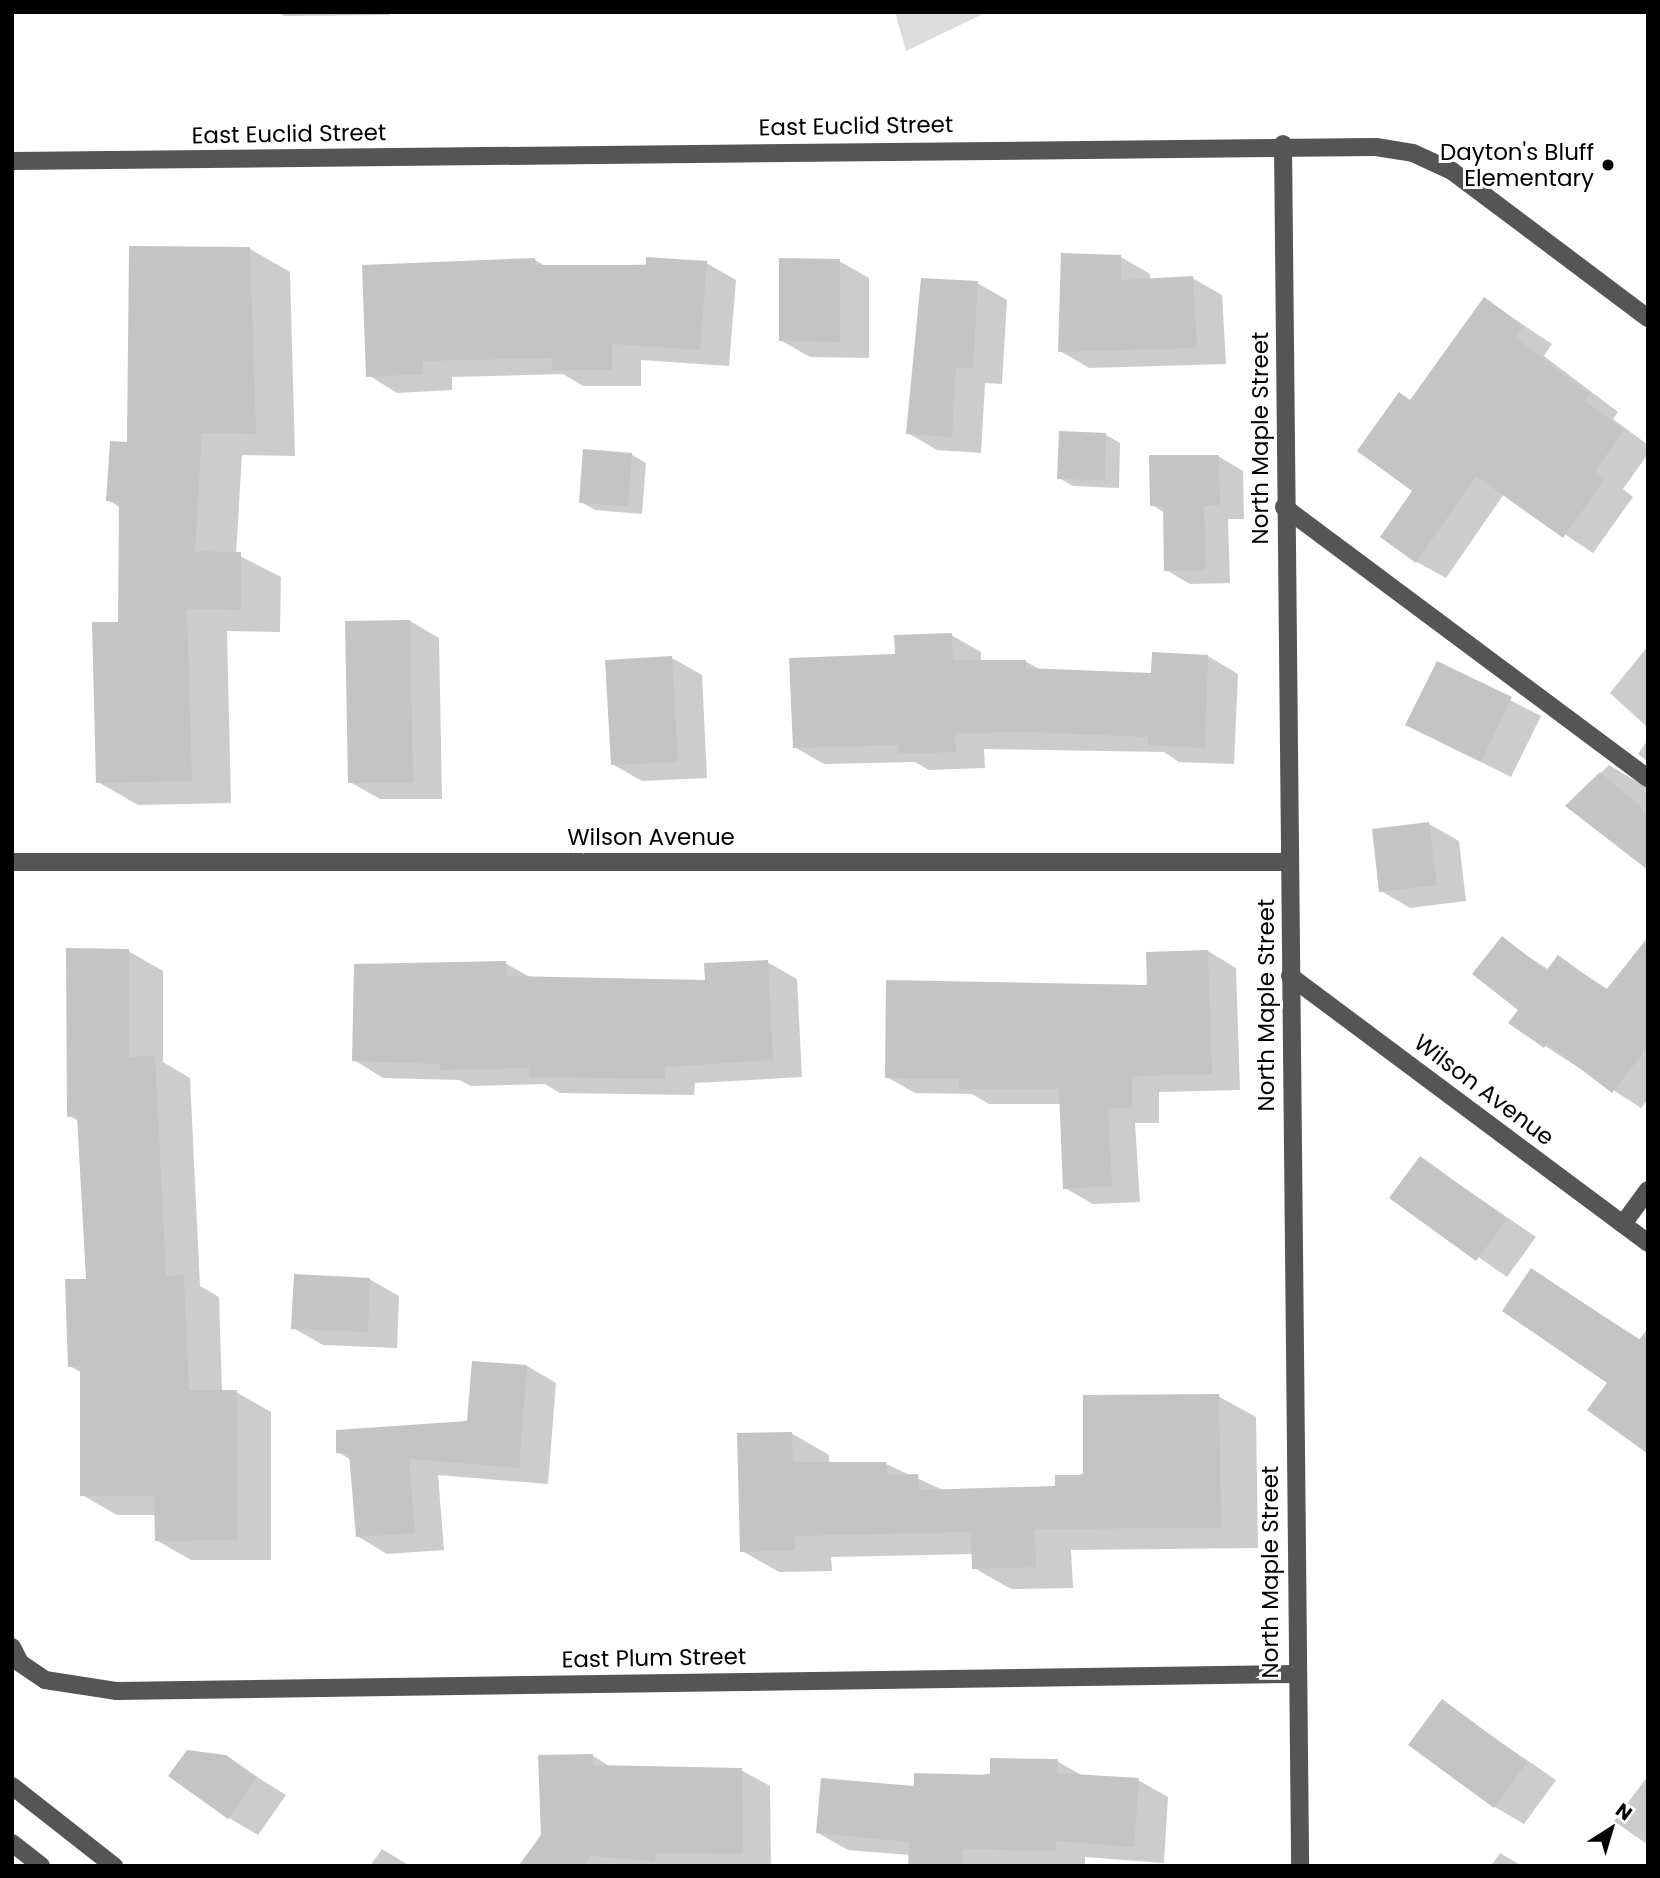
<!DOCTYPE html>
<html>
<head>
<meta charset="utf-8">
<style>
  body { margin:0 }
  #map { position:relative; width:1660px; height:1878px; overflow:hidden; background:#fff; font-family:Poppins,sans-serif }
  div>[style] { position:absolute }
  .green>* { inset:0; background:#dcdcdc }
  .shadow>* { inset:0; background:#0003 }
  .building>* { inset:0; background:#c4c4c4 }
  .minor>* { height:18px; margin:-9px; padding:0 9px; transform-origin:9px; border-radius:9px; background:#555 }
  .dots>* { width:19px; height:19px; translate:-50% -50%; box-sizing:border-box; border:4px solid #fff; border-radius:50% }
  span { translate:-50% -50%; white-space:nowrap; text-align:center; line-height:1.15; -webkit-text-stroke:6px #fff; paint-order:stroke }
  .street-label { font-size:23px; color:#000 }
  .poi-label { font-size:23px; color:#000 }
  .right { translate:-100% -50%; text-align:right }
  .frame { position:absolute; inset:0; border:14px solid #000; pointer-events:none }
  .north { position:absolute; left:1576px; top:1794px; width:70px; height:70px; -webkit-text-stroke:5px #fff; paint-order:stroke; rotate:37deg; font-size:19px; font-weight:700; line-height:28px; text-align:center; color:#000 }
  .north::after { content:''; display:block; margin:auto; width:24px; height:32px; background:#000; clip-path:polygon(50% 0,100% 100%,50% 72%,0 100%) }
</style>
</head>
<body>
<div id="map">
  <div class="green">
    <div style="clip-path:polygon(895px 12px,987px 12px,906px 51px)"></div>
  </div>
  <div class="shadow">
    <div style="clip-path:polygon(278px 12px,389px 12px,389px 15px,284px 16px)"></div>
    <div style="clip-path:polygon(250px 249px,290px 272px,295px 456px,242px 455px,236px 554px,281px 577px,280px 632px,227px 631px,231px 803px,138px 805px,98px 782px,120px 623px,121px 508px,108px 500px,129px 443px)"></div>
    <div style="clip-path:polygon(1121px 257px,1150px 274px,1150px 280px,1192px 278px,1222px 295px,1226px 364px,1089px 368px,1060px 351px)"></div>
    <div style="clip-path:polygon(535px 260px,547px 267px,706px 263px,736px 280px,729px 366px,641px 360px,641px 386px,583px 386px,563px 374px,452px 377px,452px 390px,397px 393px,368px 375px)"></div>
    <div style="clip-path:polygon(839px 261px,869px 278px,869px 358px,810px 357px,780px 340px)"></div>
    <div style="clip-path:polygon(977px 283px,1007px 300px,1002px 384px,985px 383px,981px 453px,937px 450px,908px 433px)"></div>
    <div style="clip-path:polygon(1484px 299px,1552px 344px,1544px 356px,1618px 412px,1613px 419px,1648px 445px,1648px 454px,1623px 489px,1633px 497px,1593px 553px,1504px 494px,1446px 578px,1417px 562px,1411px 402px)"></div>
    <div style="clip-path:polygon(1106px 435px,1120px 443px,1119px 488px,1073px 486px,1059px 478px)"></div>
    <div style="clip-path:polygon(632px 455px,646px 463px,642px 514px,595px 510px,581px 502px)"></div>
    <div style="clip-path:polygon(1218px 456px,1243px 471px,1244px 519px,1228px 519px,1230px 583px,1190px 584px,1166px 570px,1165px 513px,1152px 505px)"></div>
    <div style="clip-path:polygon(410px 621px,439px 638px,442px 799px,380px 799px,350px 782px)"></div>
    <div style="clip-path:polygon(951px 635px,981px 652px,981px 661px,1025px 661px,1041px 670px,1153px 675px,1154px 654px,1208px 656px,1238px 674px,1234px 764px,1179px 762px,1164px 752px,984px 749px,985px 768px,929px 770px,915px 762px,824px 764px,794px 747px,896px 656px)"></div>
    <div style="clip-path:polygon(1648px 646px,1648px 728px,1610px 693px)"></div>
    <div style="clip-path:polygon(672px 658px,702px 675px,707px 778px,642px 781px,612px 764px)"></div>
    <div style="clip-path:polygon(1438px 663px,1541px 716px,1511px 777px,1408px 725px)"></div>
    <div style="clip-path:polygon(1648px 739px,1648px 762px,1638px 754px)"></div>
    <div style="clip-path:polygon(1609px 765px,1648px 788px,1648px 868px,1567px 806px)"></div>
    <div style="clip-path:polygon(1429px 824px,1459px 841px,1466px 901px,1410px 908px,1381px 891px)"></div>
    <div style="clip-path:polygon(1502px 939px,1549px 970px,1558px 957px,1609px 990px,1648px 939px,1648px 1099px,1641px 1108px,1545px 1046px,1520px 1010px)"></div>
    <div style="clip-path:polygon(128px 951px,163px 971px,163px 1062px,190px 1078px,200px 1286px,219px 1297px,222px 1392px,236px 1392px,271px 1412px,271px 1560px,191px 1560px,156px 1540px,156px 1515px,117px 1515px,82px 1495px,82px 1373px,70px 1366px,88px 1280px,79px 1121px,69px 1116px)"></div>
    <div style="clip-path:polygon(1208px 951px,1236px 968px,1240px 1090px,1159px 1092px,1159px 1123px,1135px 1123px,1140px 1202px,1093px 1204px,1065px 1188px,1061px 1104px,989px 1104px,972px 1094px,915px 1093px,887px 1077px,1149px 987px)"></div>
    <div style="clip-path:polygon(767px 962px,797px 979px,802px 1077px,695px 1083px,694px 1095px,560px 1093px,545px 1084px,471px 1086px,459px 1080px,383px 1078px,354px 1060px,505px 963px,532px 978px,707px 982px)"></div>
    <div style="clip-path:polygon(1421px 1158px,1536px 1237px,1507px 1277px,1392px 1197px)"></div>
    <div style="clip-path:polygon(1531px 1270px,1641px 1340px,1609px 1383px)"></div>
    <div style="clip-path:polygon(369px 1279px,399px 1296px,397px 1348px,323px 1345px,293px 1328px)"></div>
    <div style="clip-path:polygon(527px 1366px,556px 1383px,548px 1484px,438px 1475px,444px 1550px,387px 1554px,357px 1536px,351px 1460px,338px 1452px,469px 1423px)"></div>
    <div style="clip-path:polygon(1218px 1396px,1256px 1417px,1258px 1548px,1071px 1550px,1073px 1588px,1011px 1589px,974px 1568px,973px 1554px,831px 1557px,832px 1571px,779px 1572px,742px 1551px,791px 1433px,829px 1455px,829px 1464px,886px 1464px,945px 1491px,1057px 1488px)"></div>
    <div style="clip-path:polygon(1442px 1702px,1556px 1780px,1524px 1824px,1495px 1807px)"></div>
    <div style="clip-path:polygon(593px 1756px,613px 1768px,741px 1770px,770px 1786px,771px 1866px,520px 1866px)"></div>
    <div style="clip-path:polygon(225px 1757px,286px 1795px,258px 1835px,229px 1818px)"></div>
    <div style="clip-path:polygon(1057px 1761px,1083px 1776px,1138px 1780px,1168px 1797px,1164px 1863px,1085px 1857px,1085px 1866px,910px 1866px,910px 1855px,848px 1850px,818px 1833px,916px 1787px)"></div>
    <div style="clip-path:polygon(1648px 1776px,1648px 1845px,1614px 1821px)"></div>
    <div style="clip-path:polygon(382px 1849px,410px 1866px,411px 1866px,370px 1866px)"></div>
    <div style="clip-path:polygon(1500px 1853px,1522px 1866px,1491px 1866px)"></div>
  </div>
  <div class="building">
    <div style="clip-path:polygon(129px 246px,250px 247px,256px 434px,202px 433px,195px 551px,241px 552px,241px 610px,187px 609px,192px 781px,96px 783px,92px 622px,118px 622px,119px 502px,106px 501px,110px 441px,127px 442px)"></div>
    <div style="clip-path:polygon(1061px 253px,1121px 255px,1121px 280px,1193px 276px,1197px 348px,1058px 352px)"></div>
    <div style="clip-path:polygon(646px 257px,707px 261px,700px 350px,612px 344px,612px 370px,552px 370px,552px 358px,423px 361px,423px 374px,366px 377px,362px 265px,535px 258px,536px 265px,646px 265px)"></div>
    <div style="clip-path:polygon(779px 258px,840px 259px,840px 342px,779px 341px)"></div>
    <div style="clip-path:polygon(921px 278px,978px 281px,973px 368px,956px 367px,952px 437px,906px 434px)"></div>
    <div style="clip-path:polygon(1484px 297px,1524px 326px,1516px 338px,1590px 394px,1585px 401px,1624px 430px,1595px 471px,1605px 479px,1563px 538px,1476px 476px,1416px 563px,1380px 537px,1412px 491px,1357px 451px,1399px 392px,1410px 400px)"></div>
    <div style="clip-path:polygon(1059px 431px,1106px 433px,1105px 480px,1057px 479px)"></div>
    <div style="clip-path:polygon(583px 449px,632px 453px,628px 506px,579px 503px)"></div>
    <div style="clip-path:polygon(1149px 455px,1219px 455px,1220px 505px,1204px 506px,1206px 570px,1164px 571px,1163px 506px,1150px 506px)"></div>
    <div style="clip-path:polygon(410px 620px,413px 783px,348px 783px,345px 621px)"></div>
    <div style="clip-path:polygon(952px 633px,953px 660px,1026px 660px,1026px 668px,1151px 673px,1152px 652px,1208px 655px,1205px 748px,1148px 745px,1148px 737px,1030px 732px,955px 733px,956px 752px,898px 754px,898px 745px,793px 748px,789px 658px,895px 654px,894px 635px)"></div>
    <div style="clip-path:polygon(672px 656px,678px 762px,611px 765px,605px 660px)"></div>
    <div style="clip-path:polygon(1437px 661px,1512px 697px,1481px 762px,1405px 725px)"></div>
    <div style="clip-path:polygon(1600px 772px,1648px 813px,1648px 870px,1565px 806px)"></div>
    <div style="clip-path:polygon(1429px 822px,1437px 885px,1379px 892px,1372px 829px)"></div>
    <div style="clip-path:polygon(1502px 936px,1546px 971px,1558px 955px,1606px 990px,1648px 937px,1648px 1047px,1612px 1093px,1547px 1043px,1544px 1048px,1508px 1023px,1518px 1010px,1472px 974px)"></div>
    <div style="clip-path:polygon(66px 948px,129px 949px,129px 1057px,155px 1056px,166px 1276px,184px 1275px,189px 1390px,237px 1390px,237px 1540px,155px 1541px,154px 1496px,80px 1496px,80px 1366px,68px 1367px,65px 1279px,86px 1279px,77px 1116px,67px 1117px)"></div>
    <div style="clip-path:polygon(1208px 950px,1212px 1074px,1132px 1076px,1132px 1108px,1108px 1108px,1112px 1186px,1063px 1189px,1059px 1089px,959px 1089px,959px 1079px,885px 1078px,886px 980px,1147px 985px,1146px 952px)"></div>
    <div style="clip-path:polygon(768px 960px,773px 1060px,665px 1067px,665px 1079px,529px 1077px,529px 1068px,440px 1070px,440px 1064px,352px 1061px,354px 964px,506px 961px,506px 976px,705px 980px,704px 963px)"></div>
    <div style="clip-path:polygon(1420px 1156px,1507px 1219px,1476px 1261px,1389px 1198px)"></div>
    <div style="clip-path:polygon(1531px 1268px,1639px 1340px,1648px 1328px,1648px 1454px,1587px 1410px,1607px 1383px,1502px 1311px)"></div>
    <div style="clip-path:polygon(294px 1274px,370px 1278px,368px 1332px,291px 1329px)"></div>
    <div style="clip-path:polygon(472px 1361px,527px 1365px,519px 1468px,409px 1459px,415px 1533px,356px 1537px,349px 1454px,336px 1453px,336px 1430px,467px 1421px)"></div>
    <div style="clip-path:polygon(1219px 1394px,1221px 1528px,1035px 1529px,1036px 1567px,972px 1569px,971px 1532px,795px 1536px,795px 1550px,740px 1552px,737px 1433px,792px 1432px,793px 1462px,886px 1462px,887px 1475px,918px 1474px,919px 1490px,1055px 1486px,1055px 1475px,1083px 1475px,1083px 1395px)"></div>
    <div style="clip-path:polygon(1442px 1699px,1527px 1762px,1494px 1808px,1408px 1745px)"></div>
    <div style="clip-path:polygon(187px 1750px,226px 1755px,257px 1777px,228px 1819px,168px 1776px)"></div>
    <div style="clip-path:polygon(593px 1754px,593px 1765px,742px 1768px,743px 1854px,656px 1853px,655px 1861px,590px 1856px,583px 1866px,518px 1866px,541px 1836px,538px 1755px)"></div>
    <div style="clip-path:polygon(990px 1758px,1058px 1759px,1057px 1773px,1139px 1778px,1134px 1847px,1056px 1841px,1056px 1851px,963px 1849px,962px 1866px,908px 1866px,909px 1842px,816px 1833px,821px 1778px,914px 1786px,914px 1773px,990px 1775px)"></div>
  </div>
  <div class="minor">
    <div style="left:1283px;top:144px;width:1722px;rotate:89.43deg"></div>
    <div style="left:12px;top:161px;width:1364px;rotate:-0.59deg"></div>
    <div style="left:1376px;top:147px;width:37px;rotate:9deg"></div>
    <div style="left:1413px;top:153px;width:43px;rotate:24.8deg"></div>
    <div style="left:1452px;top:171px;width:245px;rotate:36.9deg"></div>
    <div style="left:1284px;top:507px;width:454px;rotate:36.7deg"></div>
    <div style="left:12px;top:862px;width:1277px"></div>
    <div style="left:1290px;top:976px;width:447px;rotate:36.7deg"></div>
    <div style="left:1623px;top:1224px;width:42px;rotate:-53.7deg"></div>
    <div style="left:12px;top:1647px;width:18px;rotate:63deg"></div>
    <div style="left:20px;top:1663px;width:30px;rotate:34deg"></div>
    <div style="left:45px;top:1680px;width:73px;rotate:8.7deg"></div>
    <div style="left:117px;top:1691px;width:1178px;rotate:-0.83deg"></div>
    <div style="left:12px;top:1786px;width:130px;rotate:38.1deg"></div>
    <div style="left:12px;top:1843px;width:37px;rotate:38deg"></div>
  </div>
  <div class="dots">
    <div style="left:1608px;top:165px;background:#000"></div>
  </div>
  <div class="street-label">
    <span style="left:856px;top:126px;rotate:-1deg">East Euclid Street</span>
    <span style="left:289px;top:134px;rotate:-1deg">East Euclid Street</span>
    <span style="left:1260px;top:438px;rotate:-90deg">North Maple Street</span>
    <span style="left:651px;top:837px">Wilson Avenue</span>
    <span style="left:1266px;top:1005px;rotate:-90deg">North Maple Street</span>
    <span style="left:1484px;top:1090px;rotate:37deg">Wilson Avenue</span>
    <span style="left:1270px;top:1572px;rotate:-90deg">North Maple Street</span>
    <span style="left:654px;top:1658px;rotate:-1deg">East Plum Street</span>
  </div>
  <div class="poi-label">
    <span class="right" style="left:1594px;top:165px">Dayton's Bluff<br>Elementary</span>
  </div>
  <div class="frame"></div>
  <div class="north">N</div>
</div>
</body>
</html>
